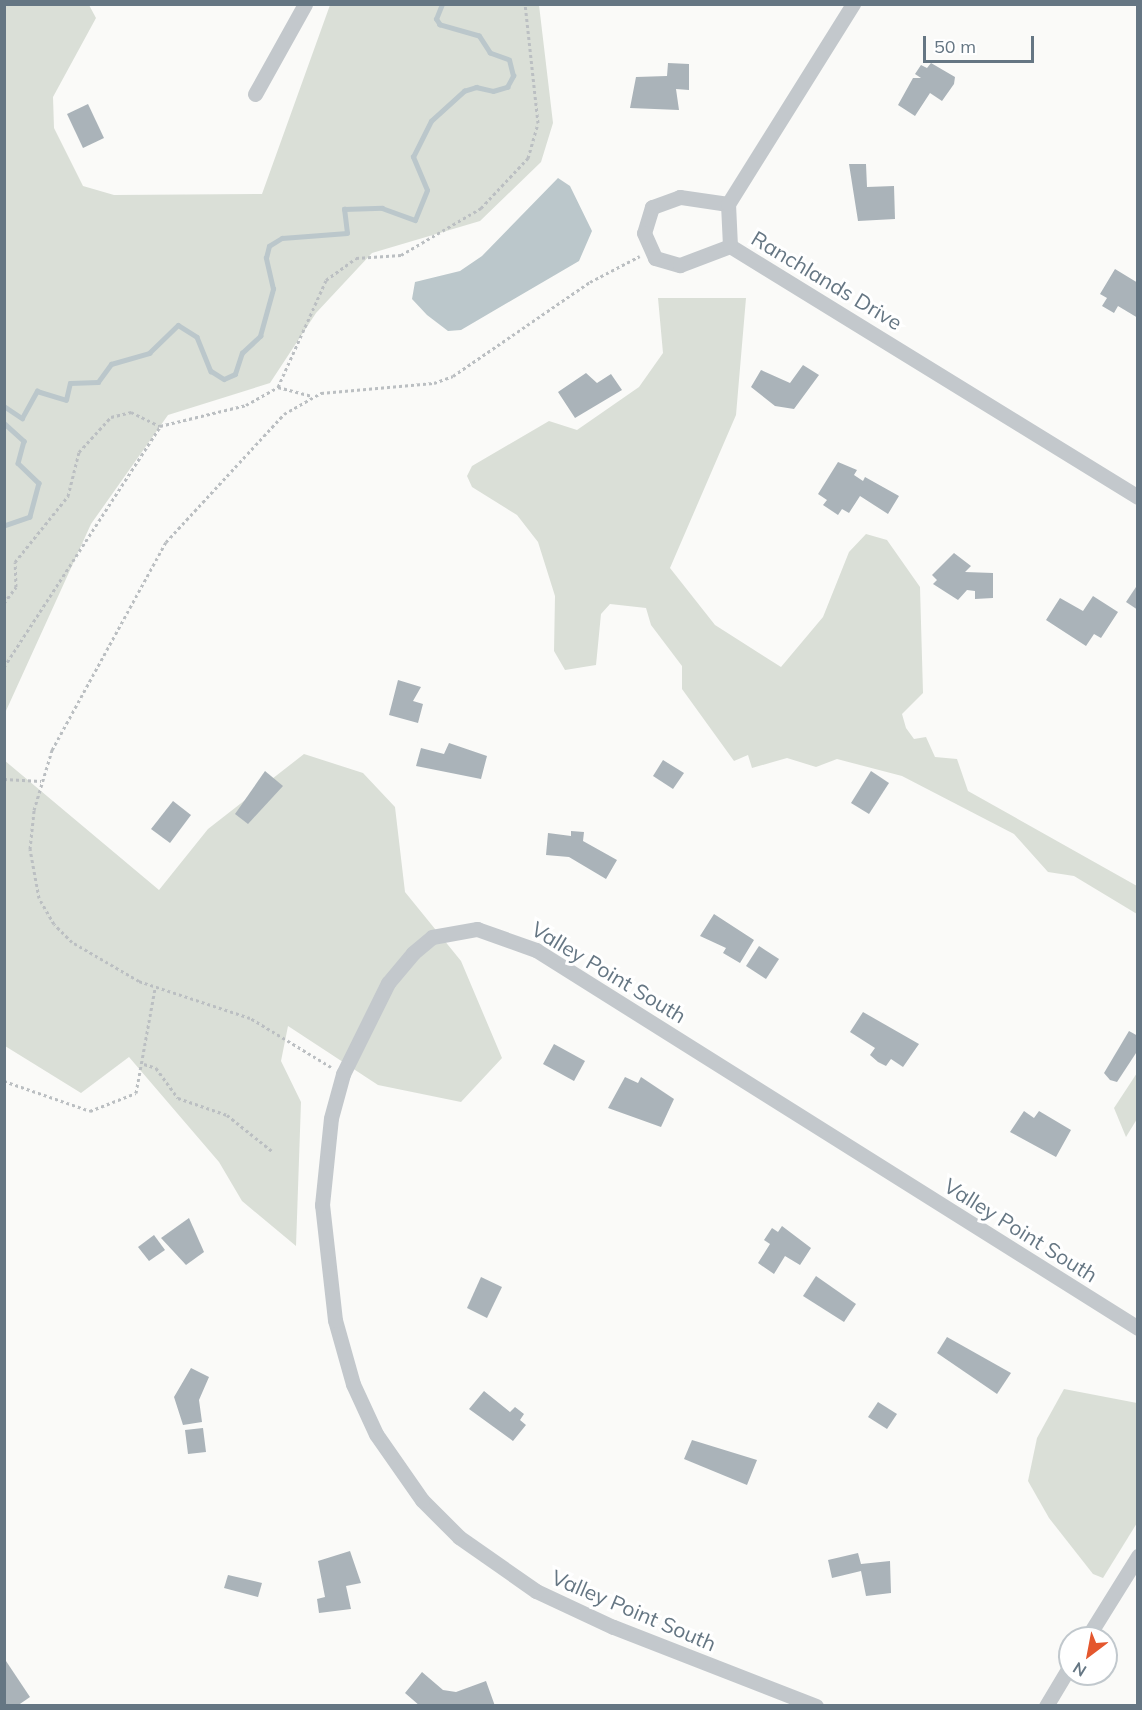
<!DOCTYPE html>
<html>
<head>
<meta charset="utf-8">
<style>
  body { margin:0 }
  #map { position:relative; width:1142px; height:1710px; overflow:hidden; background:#fafaf8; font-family:Mulish,sans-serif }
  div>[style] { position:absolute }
  .green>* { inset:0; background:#dadfd7 }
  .water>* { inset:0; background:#bbc7cb }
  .stream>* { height:4.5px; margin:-2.25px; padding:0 2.25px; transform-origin:2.25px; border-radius:2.25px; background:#bbc7cb }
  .building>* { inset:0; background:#aab3b9 }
  .path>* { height:3px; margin-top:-1.5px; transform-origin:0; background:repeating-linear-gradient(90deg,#bbbfc2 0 3px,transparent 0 6px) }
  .minor>* { height:15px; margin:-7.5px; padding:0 7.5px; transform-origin:7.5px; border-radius:7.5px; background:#c3c8cc }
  span { translate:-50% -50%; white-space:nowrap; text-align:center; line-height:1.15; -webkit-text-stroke:6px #fff; paint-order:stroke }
  .street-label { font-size:21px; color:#657683 }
  .frame { position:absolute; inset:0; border:6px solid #657683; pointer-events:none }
  .north { position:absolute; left:1058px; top:1626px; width:60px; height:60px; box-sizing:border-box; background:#fff; border:2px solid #c1c8cd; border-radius:50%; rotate:212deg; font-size:16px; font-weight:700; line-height:24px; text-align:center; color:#657683 }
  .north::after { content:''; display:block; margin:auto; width:21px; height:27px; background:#e4572e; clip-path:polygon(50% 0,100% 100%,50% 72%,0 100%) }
  .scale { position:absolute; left:923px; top:36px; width:111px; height:27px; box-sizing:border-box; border:3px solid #657683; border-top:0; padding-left:8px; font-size:18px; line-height:21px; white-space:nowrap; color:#657683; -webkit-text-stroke:4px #fff; paint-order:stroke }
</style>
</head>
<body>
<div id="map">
  <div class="green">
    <div style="clip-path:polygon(5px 4px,89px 5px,96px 18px,53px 97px,54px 128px,83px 186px,114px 195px,262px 194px,330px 5px,539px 5px,553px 123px,541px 162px,480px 221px,372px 253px,316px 313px,270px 383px,168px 415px,91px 524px,5px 713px)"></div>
    <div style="clip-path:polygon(658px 298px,746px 298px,736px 415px,670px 568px,715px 625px,781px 667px,823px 617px,849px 552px,866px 534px,887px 540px,920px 587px,923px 693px,902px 714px,906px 728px,914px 739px,926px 737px,935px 757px,957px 759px,968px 791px,1137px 886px,1137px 914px,1074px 876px,1048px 872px,1014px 834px,902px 776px,837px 759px,816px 767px,787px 758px,752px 768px,748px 755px,734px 761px,682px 689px,682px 666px,651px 625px,646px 608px,610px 604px,601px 614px,596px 665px,565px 670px,554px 651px,555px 596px,538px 542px,517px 515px,472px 487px,467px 476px,472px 466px,549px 421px,577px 430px,639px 387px,663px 353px)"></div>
    <div style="clip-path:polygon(304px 754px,363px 773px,395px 807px,405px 892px,461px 961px,502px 1058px,461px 1102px,378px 1085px,288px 1026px,281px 1061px,301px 1102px,296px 1246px,242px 1201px,219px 1162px,129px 1057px,81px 1093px,5px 1046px,4px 760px,159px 890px,208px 829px)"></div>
    <div style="clip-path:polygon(1137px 1073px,1137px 1119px,1126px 1137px,1114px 1108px)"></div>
    <div style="clip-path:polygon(1064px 1389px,1137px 1403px,1137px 1523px,1103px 1578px,1093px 1574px,1049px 1518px,1028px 1481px,1037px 1438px)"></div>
  </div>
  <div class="water">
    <div style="clip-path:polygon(558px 178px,570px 186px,592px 231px,579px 261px,461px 330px,448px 331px,427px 315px,412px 299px,415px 282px,460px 271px,482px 256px)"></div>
  </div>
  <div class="stream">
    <div style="left:4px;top:406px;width:22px;rotate:34deg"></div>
    <div style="left:22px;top:418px;width:31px;rotate:-61deg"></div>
    <div style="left:37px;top:391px;width:30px;rotate:17deg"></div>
    <div style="left:66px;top:400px;width:17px;rotate:-77deg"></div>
    <div style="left:70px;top:383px;width:28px;rotate:-2deg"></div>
    <div style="left:98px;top:382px;width:22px;rotate:-54deg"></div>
    <div style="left:111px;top:364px;width:40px;rotate:-16deg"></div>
    <div style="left:149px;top:353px;width:40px;rotate:-44deg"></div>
    <div style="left:178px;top:325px;width:22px;rotate:32deg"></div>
    <div style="left:197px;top:337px;width:37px;rotate:68deg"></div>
    <div style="left:211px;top:371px;width:15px;rotate:32deg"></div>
    <div style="left:224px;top:379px;width:12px;rotate:-24deg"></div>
    <div style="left:235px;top:374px;width:22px;rotate:-72deg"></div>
    <div style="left:242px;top:353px;width:25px;rotate:-43deg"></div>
    <div style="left:260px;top:336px;width:49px;rotate:-74.5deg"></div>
    <div style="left:273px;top:289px;width:32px;rotate:-103deg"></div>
    <div style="left:266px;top:258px;width:12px;rotate:-76deg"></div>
    <div style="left:269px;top:246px;width:15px;rotate:-32deg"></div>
    <div style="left:282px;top:238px;width:65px;rotate:-4.4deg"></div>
    <div style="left:347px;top:233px;width:24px;rotate:-97deg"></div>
    <div style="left:344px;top:209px;width:38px;rotate:-2deg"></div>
    <div style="left:382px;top:208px;width:35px;rotate:20deg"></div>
    <div style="left:415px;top:220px;width:32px;rotate:-68deg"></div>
    <div style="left:427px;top:190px;width:36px;rotate:-113deg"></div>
    <div style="left:413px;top:157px;width:40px;rotate:-63.4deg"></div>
    <div style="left:431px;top:121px;width:45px;rotate:-42.3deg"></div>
    <div style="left:464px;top:91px;width:13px;rotate:-18deg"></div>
    <div style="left:476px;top:87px;width:17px;rotate:13deg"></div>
    <div style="left:493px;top:91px;width:15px;rotate:-16deg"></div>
    <div style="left:507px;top:87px;width:13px;rotate:-61deg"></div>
    <div style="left:513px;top:76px;width:16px;rotate:-104deg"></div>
    <div style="left:509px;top:60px;width:20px;rotate:-160deg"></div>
    <div style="left:490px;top:53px;width:20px;rotate:-123deg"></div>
    <div style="left:479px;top:36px;width:41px;rotate:-164.2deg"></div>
    <div style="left:440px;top:25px;width:7px;rotate:-124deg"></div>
    <div style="left:436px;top:19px;width:16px;rotate:-68deg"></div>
    <div style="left:4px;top:423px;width:27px;rotate:42deg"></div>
    <div style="left:24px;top:441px;width:23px;rotate:105deg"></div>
    <div style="left:18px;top:463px;width:29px;rotate:44deg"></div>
    <div style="left:39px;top:483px;width:35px;rotate:105deg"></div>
    <div style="left:30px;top:517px;width:28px;rotate:161deg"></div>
  </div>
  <div class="building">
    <div style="clip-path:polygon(668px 63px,689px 64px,689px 90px,676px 89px,679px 110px,630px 108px,636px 77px,667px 76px)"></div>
    <div style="clip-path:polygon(931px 63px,955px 77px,954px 84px,942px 101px,930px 93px,915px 116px,898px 105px,913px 78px,921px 78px,915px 74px,921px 65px,927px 68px)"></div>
    <div style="clip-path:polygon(88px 104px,104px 138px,83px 148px,67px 114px)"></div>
    <div style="clip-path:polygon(849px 164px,866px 164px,867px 187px,894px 186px,895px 219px,858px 221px)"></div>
    <div style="clip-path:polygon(1115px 269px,1138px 283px,1138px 318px,1118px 306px,1114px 313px,1102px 306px,1107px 298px,1100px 294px)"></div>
    <div style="clip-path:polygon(803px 365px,819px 375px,794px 409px,775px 406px,751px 387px,761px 370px,790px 383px)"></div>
    <div style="clip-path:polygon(586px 373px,597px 383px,611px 374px,622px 390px,575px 418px,558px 392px)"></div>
    <div style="clip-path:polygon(838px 462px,857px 470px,854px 475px,863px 481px,865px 477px,899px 496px,888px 514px,860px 496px,849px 513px,842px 509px,838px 515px,823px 505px,827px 500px,818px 494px)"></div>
    <div style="clip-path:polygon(954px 553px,971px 566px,965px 572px,993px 573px,993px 598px,975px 599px,975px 591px,967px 590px,958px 600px,933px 584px,937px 580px,932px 575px)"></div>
    <div style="clip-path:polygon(1138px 584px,1138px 610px,1126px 602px)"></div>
    <div style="clip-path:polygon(1093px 596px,1118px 612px,1101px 638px,1094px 634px,1086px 646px,1046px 620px,1060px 598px,1083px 611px)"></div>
    <div style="clip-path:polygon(398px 680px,421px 687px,413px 701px,423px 704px,418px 723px,389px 715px)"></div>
    <div style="clip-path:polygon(449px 743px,487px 756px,481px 779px,416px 766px,421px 748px,444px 754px)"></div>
    <div style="clip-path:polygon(663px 760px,684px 773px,673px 789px,653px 776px)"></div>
    <div style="clip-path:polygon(265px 771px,283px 786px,248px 824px,235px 814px)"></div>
    <div style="clip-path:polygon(871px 771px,889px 783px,869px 814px,851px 803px)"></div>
    <div style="clip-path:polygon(173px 801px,191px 815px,170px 843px,151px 829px)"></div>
    <div style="clip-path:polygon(571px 831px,584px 832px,583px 841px,617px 860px,606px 879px,569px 857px,546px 855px,548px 833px,571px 836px)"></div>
    <div style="clip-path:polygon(714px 914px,754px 940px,740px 963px,723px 953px,726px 948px,700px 936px)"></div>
    <div style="clip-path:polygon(759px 946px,779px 959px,766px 979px,746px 966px)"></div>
    <div style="clip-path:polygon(863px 1012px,919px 1044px,903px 1067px,891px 1059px,886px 1066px,878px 1062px,870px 1055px,875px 1048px,850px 1032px)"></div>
    <div style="clip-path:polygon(1129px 1031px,1138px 1036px,1138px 1050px,1117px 1082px,1110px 1080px,1104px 1073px)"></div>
    <div style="clip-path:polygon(554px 1044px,585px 1061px,574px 1081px,543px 1064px)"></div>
    <div style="clip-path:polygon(625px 1077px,638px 1083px,641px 1077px,674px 1099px,661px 1127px,608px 1108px)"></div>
    <div style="clip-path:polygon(1024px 1111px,1034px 1118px,1039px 1111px,1071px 1130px,1056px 1157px,1010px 1132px)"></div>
    <div style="clip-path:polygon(189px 1218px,204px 1252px,186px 1265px,161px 1238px)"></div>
    <div style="clip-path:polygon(782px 1226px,811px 1248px,800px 1265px,785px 1256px,774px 1274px,758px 1263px,770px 1244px,764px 1240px,772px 1228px,778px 1232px)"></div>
    <div style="clip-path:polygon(154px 1235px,165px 1250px,149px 1261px,138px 1247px)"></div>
    <div style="clip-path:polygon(816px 1276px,856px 1304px,844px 1322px,803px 1296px)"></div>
    <div style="clip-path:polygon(481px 1277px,502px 1287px,487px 1318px,467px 1308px)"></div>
    <div style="clip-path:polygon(947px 1337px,1011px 1373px,997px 1394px,937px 1353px)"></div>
    <div style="clip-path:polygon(191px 1368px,209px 1377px,199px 1400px,202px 1422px,183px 1425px,174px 1397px)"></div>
    <div style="clip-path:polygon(484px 1391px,510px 1412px,515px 1407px,524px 1414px,520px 1420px,526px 1425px,513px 1441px,469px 1409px)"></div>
    <div style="clip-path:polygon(878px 1402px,897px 1414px,887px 1429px,868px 1417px)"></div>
    <div style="clip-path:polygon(203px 1428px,206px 1452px,188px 1454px,185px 1430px)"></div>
    <div style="clip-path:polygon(692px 1440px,757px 1460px,747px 1485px,684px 1459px)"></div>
    <div style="clip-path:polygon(350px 1551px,361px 1583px,346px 1586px,351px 1609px,319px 1613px,317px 1599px,325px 1597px,318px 1561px)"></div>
    <div style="clip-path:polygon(858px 1553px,861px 1564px,890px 1561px,891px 1593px,866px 1596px,861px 1571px,832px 1578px,828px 1560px)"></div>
    <div style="clip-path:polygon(228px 1575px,262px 1583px,258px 1597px,224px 1588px)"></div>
    <div style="clip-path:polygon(4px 1658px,30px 1697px,17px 1706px,4px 1706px)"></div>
    <div style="clip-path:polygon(422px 1672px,443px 1690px,456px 1692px,486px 1681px,495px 1706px,420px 1706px,405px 1693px)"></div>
  </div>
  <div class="path">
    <div style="left:278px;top:387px;width:117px;rotate:-65.8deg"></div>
    <div style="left:326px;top:280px;width:37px;rotate:-36deg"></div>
    <div style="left:356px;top:258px;width:45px;rotate:-3.8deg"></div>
    <div style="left:401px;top:255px;width:93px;rotate:-30.4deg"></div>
    <div style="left:481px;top:208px;width:69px;rotate:-46.8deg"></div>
    <div style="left:528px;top:158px;width:36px;rotate:-74deg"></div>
    <div style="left:538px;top:123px;width:120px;rotate:-96.2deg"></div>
    <div style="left:4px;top:603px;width:20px;rotate:-53deg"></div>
    <div style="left:16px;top:587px;width:25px;rotate:-92deg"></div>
    <div style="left:15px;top:562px;width:85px;rotate:-51.2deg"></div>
    <div style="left:68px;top:496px;width:45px;rotate:-76deg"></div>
    <div style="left:79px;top:452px;width:47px;rotate:-47.6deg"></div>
    <div style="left:111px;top:417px;width:21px;rotate:-14deg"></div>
    <div style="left:131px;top:412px;width:32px;rotate:26deg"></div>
    <div style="left:160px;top:426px;width:89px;rotate:-13.7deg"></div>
    <div style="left:246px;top:405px;width:37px;rotate:-29deg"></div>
    <div style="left:278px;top:387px;width:35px;rotate:15deg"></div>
    <div style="left:4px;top:667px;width:286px;rotate:-57deg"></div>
    <div style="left:4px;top:779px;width:37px;rotate:3deg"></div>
    <div style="left:144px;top:1064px;width:13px;rotate:18deg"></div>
    <div style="left:156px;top:1068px;width:37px;rotate:54deg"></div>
    <div style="left:178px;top:1098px;width:52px;rotate:19.1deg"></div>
    <div style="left:227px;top:1115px;width:58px;rotate:38.7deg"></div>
    <div style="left:331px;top:1067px;width:95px;rotate:-148.8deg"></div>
    <div style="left:250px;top:1018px;width:117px;rotate:-161.6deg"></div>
    <div style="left:139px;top:981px;width:78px;rotate:-149.8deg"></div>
    <div style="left:72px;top:942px;width:25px;rotate:-135deg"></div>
    <div style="left:54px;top:924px;width:30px;rotate:-120deg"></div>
    <div style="left:39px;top:898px;width:50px;rotate:-100.4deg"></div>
    <div style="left:30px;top:849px;width:39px;rotate:-84deg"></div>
    <div style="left:34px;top:810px;width:63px;rotate:-73.3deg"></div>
    <div style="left:52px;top:750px;width:237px;rotate:-61.3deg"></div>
    <div style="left:166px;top:542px;width:174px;rotate:-47.3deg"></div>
    <div style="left:284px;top:414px;width:43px;rotate:-29.6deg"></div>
    <div style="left:321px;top:393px;width:113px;rotate:-5.1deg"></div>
    <div style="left:434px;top:383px;width:20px;rotate:-20deg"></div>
    <div style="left:453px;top:376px;width:166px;rotate:-34.5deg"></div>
    <div style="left:590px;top:282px;width:56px;rotate:-27.5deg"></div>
    <div style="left:4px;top:1081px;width:91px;rotate:19.2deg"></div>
    <div style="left:90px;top:1111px;width:49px;rotate:-21.4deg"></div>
    <div style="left:136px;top:1093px;width:107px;rotate:-79.7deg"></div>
  </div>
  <div class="minor">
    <div style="left:255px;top:94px;width:103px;rotate:-60.9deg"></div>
    <div style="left:728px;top:204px;width:49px;rotate:-171.7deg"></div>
    <div style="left:680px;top:197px;width:30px;rotate:160deg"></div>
    <div style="left:652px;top:207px;width:27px;rotate:107deg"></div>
    <div style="left:644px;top:233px;width:27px;rotate:66deg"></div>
    <div style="left:655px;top:258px;width:26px;rotate:16deg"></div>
    <div style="left:680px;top:265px;width:53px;rotate:-20.8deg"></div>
    <div style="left:730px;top:246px;width:479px;rotate:31.6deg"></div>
    <div style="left:730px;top:246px;width:42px;rotate:-92.7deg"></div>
    <div style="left:728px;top:204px;width:236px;rotate:-58deg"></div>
    <div style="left:1087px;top:1638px;width:97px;rotate:-58.1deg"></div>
    <div style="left:816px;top:1706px;width:218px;rotate:-158.7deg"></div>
    <div style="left:613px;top:1627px;width:85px;rotate:-154.9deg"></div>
    <div style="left:536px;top:1591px;width:94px;rotate:-145deg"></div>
    <div style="left:459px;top:1537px;width:52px;rotate:-135deg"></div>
    <div style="left:422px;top:1500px;width:80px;rotate:-124.9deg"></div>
    <div style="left:376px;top:1434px;width:55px;rotate:-114.7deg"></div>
    <div style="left:353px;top:1384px;width:66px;rotate:-105.7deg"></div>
    <div style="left:335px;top:1320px;width:116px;rotate:-96.4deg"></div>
    <div style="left:322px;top:1205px;width:87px;rotate:-84.1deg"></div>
    <div style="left:331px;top:1118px;width:46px;rotate:-74.7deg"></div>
    <div style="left:343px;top:1074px;width:102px;rotate:-63.7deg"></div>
    <div style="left:388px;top:983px;width:39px;rotate:-50deg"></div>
    <div style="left:413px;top:953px;width:25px;rotate:-40deg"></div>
    <div style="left:432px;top:937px;width:46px;rotate:-10.1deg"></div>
    <div style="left:477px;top:929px;width:63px;rotate:19.6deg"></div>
    <div style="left:536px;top:950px;width:711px;rotate:32.12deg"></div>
    <div style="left:1046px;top:1706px;width:47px;rotate:-59deg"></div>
  </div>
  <div class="street-label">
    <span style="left:827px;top:280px;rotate:31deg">Ranchlands Drive</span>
    <span style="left:609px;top:972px;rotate:31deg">Valley Point South</span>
    <span style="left:1021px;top:1230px;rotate:32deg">Valley Point South</span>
    <span style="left:634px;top:1610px;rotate:23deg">Valley Point South</span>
  </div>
  <div class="frame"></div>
  <div class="north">N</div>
  <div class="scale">50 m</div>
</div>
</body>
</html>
